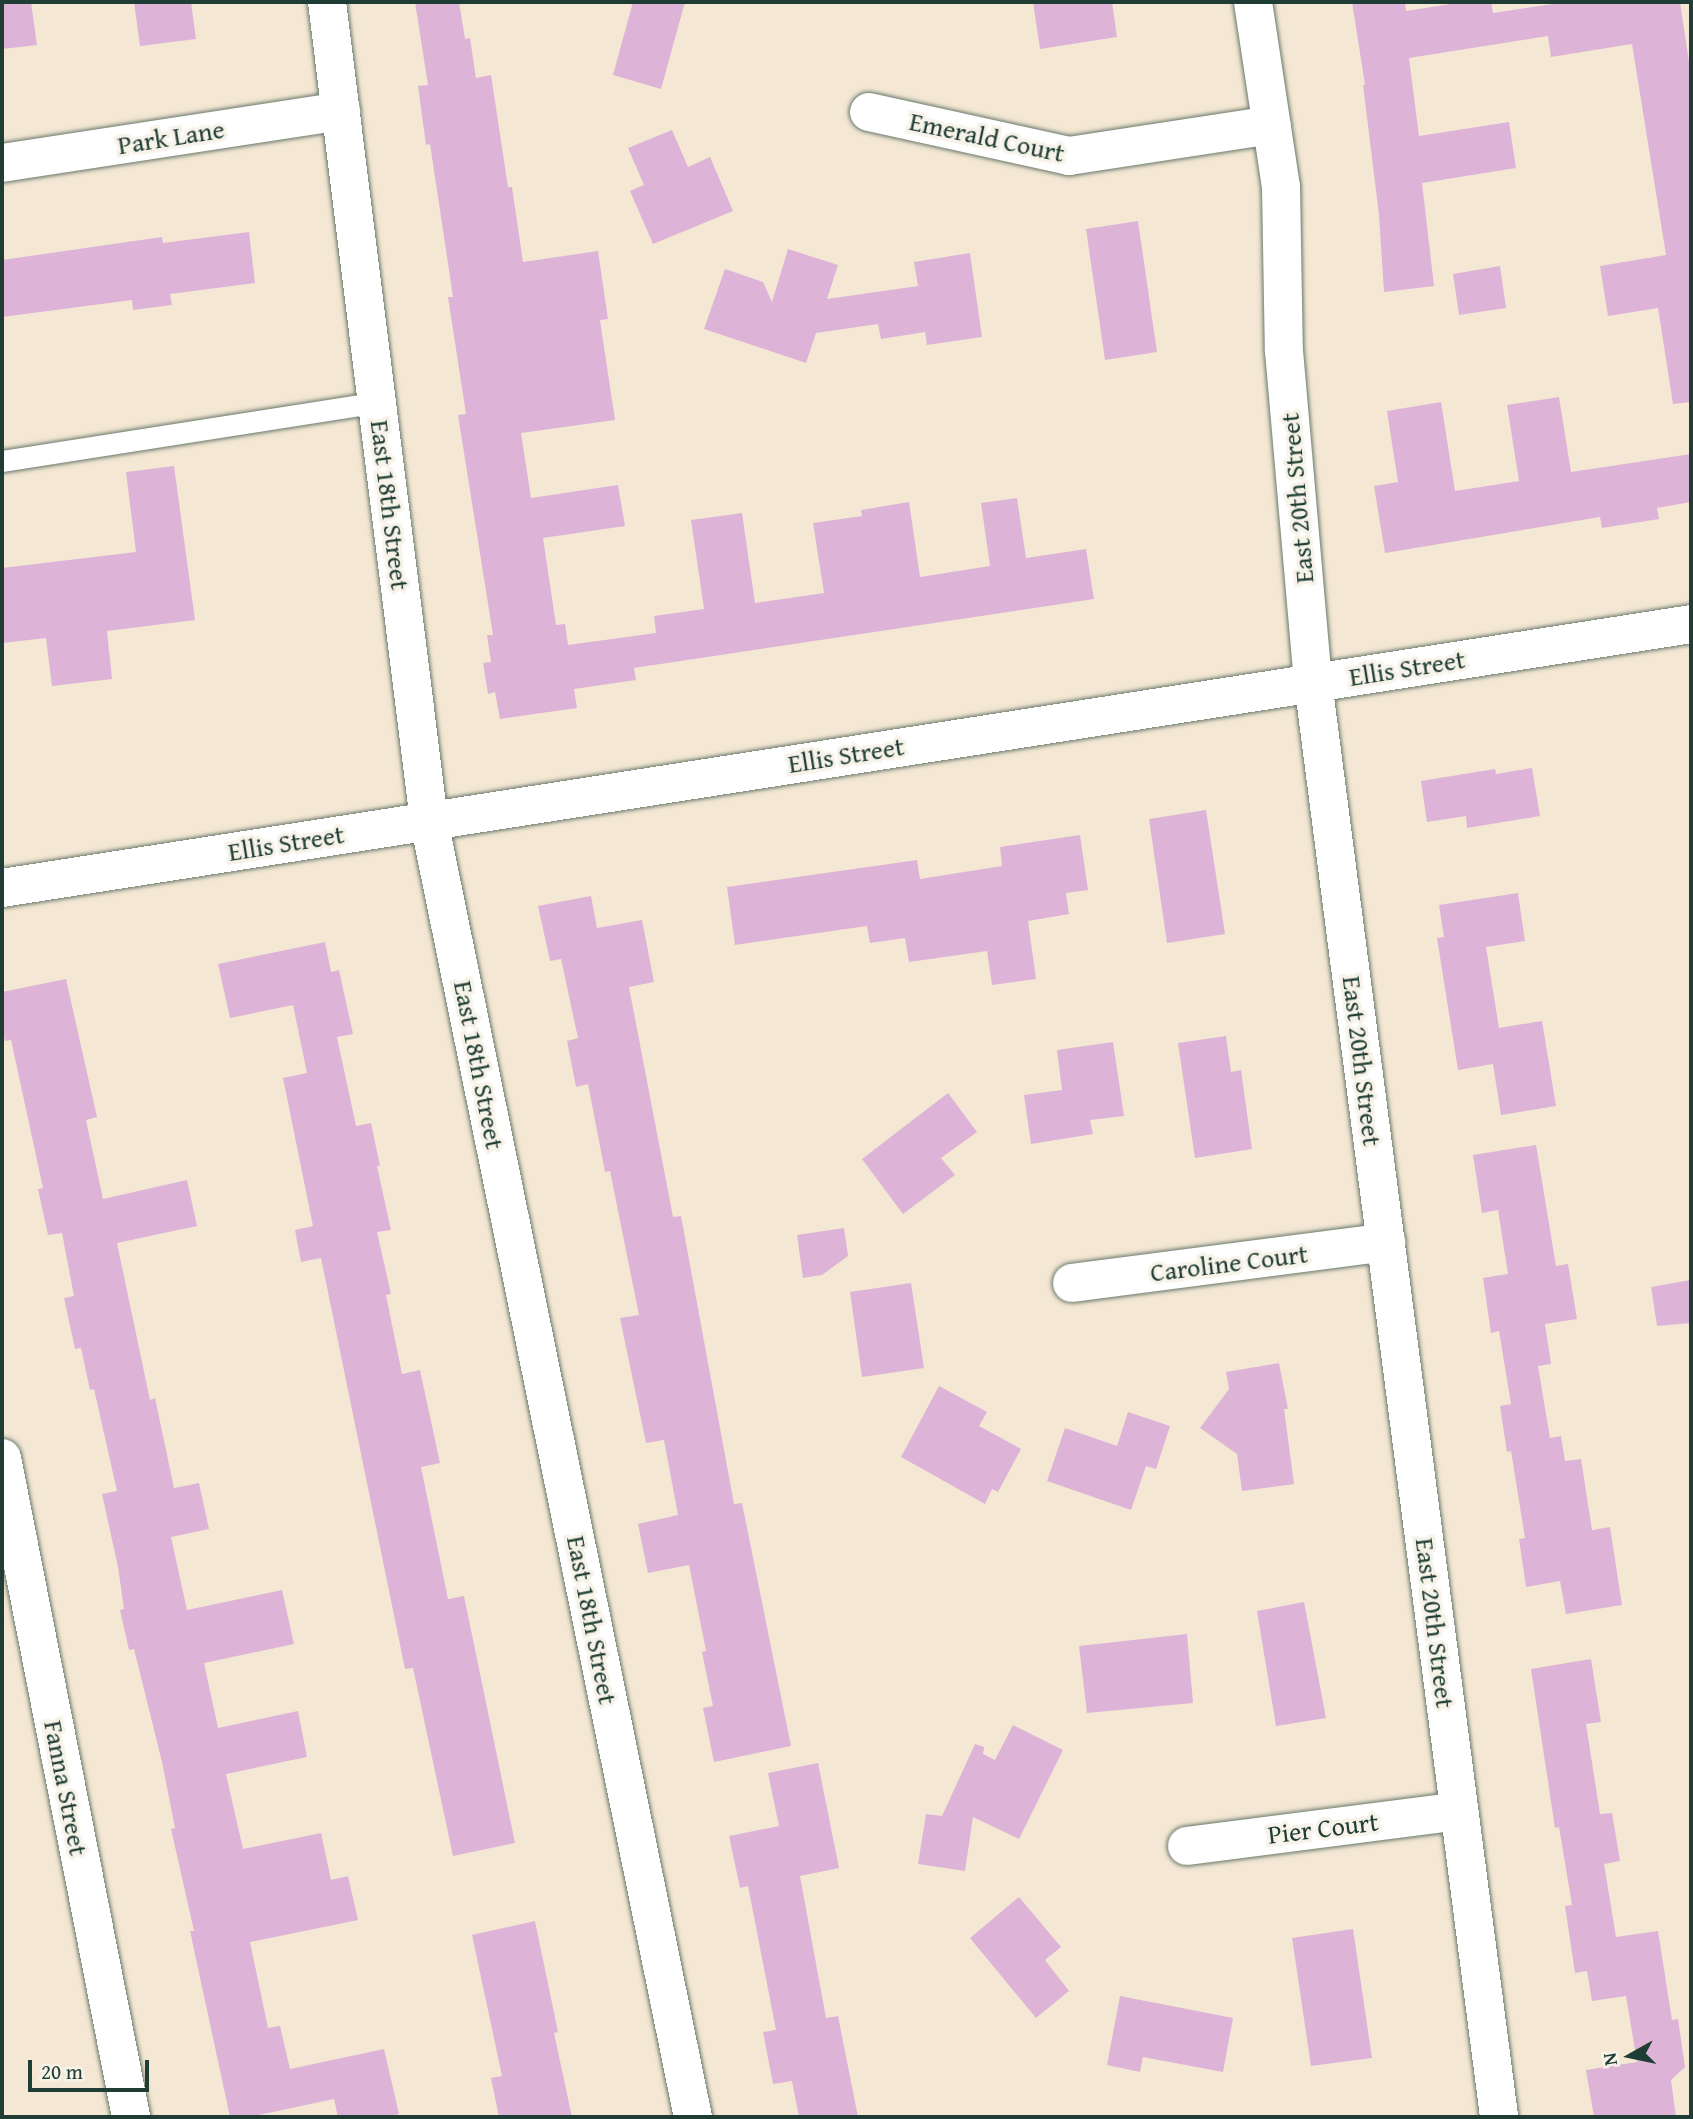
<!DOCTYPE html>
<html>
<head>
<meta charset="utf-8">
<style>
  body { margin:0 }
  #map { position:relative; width:1693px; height:2119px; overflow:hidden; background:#f4e8d4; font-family:"Gentium Book Plus",serif }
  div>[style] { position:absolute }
  .building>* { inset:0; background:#ddb4d7 }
  .roads { filter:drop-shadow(0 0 2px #6a796c) drop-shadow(0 0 2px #6a796c) }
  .lane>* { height:21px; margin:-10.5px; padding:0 10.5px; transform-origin:10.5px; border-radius:10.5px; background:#fff }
  .street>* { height:38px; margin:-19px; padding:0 19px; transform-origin:19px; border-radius:19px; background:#fff }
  span { translate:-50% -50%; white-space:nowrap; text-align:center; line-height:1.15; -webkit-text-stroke:7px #f7f3e8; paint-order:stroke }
  .street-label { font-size:26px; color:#1f3d34 }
  .frame { position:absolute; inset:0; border:4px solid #1f3d34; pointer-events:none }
  .north { position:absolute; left:1595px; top:2021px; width:70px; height:70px; -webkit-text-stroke:5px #f7f3e8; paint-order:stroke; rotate:261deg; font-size:19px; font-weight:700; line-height:28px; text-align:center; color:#1f3d34 }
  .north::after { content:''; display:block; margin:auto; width:24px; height:32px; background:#1f3d34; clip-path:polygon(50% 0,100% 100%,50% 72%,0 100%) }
  .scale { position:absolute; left:28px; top:2060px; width:121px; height:32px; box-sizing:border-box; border:4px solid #1f3d34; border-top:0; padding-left:9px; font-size:21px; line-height:24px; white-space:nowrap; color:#1f3d34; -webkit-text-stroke:5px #f7f3e8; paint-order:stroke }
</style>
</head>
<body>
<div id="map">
  <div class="building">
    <div style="clip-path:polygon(2px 2px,31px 2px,37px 45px,2px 49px)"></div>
    <div style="clip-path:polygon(134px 2px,191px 2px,196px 39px,140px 46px)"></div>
    <div style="clip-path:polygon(415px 2px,459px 2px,465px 39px,470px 38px,476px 78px,491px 75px,508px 187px,512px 187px,523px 262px,598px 251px,608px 319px,600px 320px,615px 420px,521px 433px,531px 498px,618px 485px,625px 526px,543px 538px,556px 625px,565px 624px,568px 645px,656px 633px,654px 616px,704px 609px,691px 520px,742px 513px,755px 603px,824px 593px,813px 523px,862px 516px,861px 510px,909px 502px,920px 577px,990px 566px,981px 503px,1017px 498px,1026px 558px,1086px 549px,1094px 599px,634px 668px,636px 680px,574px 689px,577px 708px,500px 719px,495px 692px,488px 694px,483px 663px,491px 662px,487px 635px,493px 635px,458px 415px,466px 414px,448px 297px,453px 297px,430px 144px,426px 145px,418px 86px,428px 85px)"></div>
    <div style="clip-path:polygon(633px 2px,685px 2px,661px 89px,613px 75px)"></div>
    <div style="clip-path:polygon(1033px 2px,1112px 2px,1117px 37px,1040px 49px)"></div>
    <div style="clip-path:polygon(1352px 2px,1405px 2px,1406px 11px,1463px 2px,1491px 2px,1493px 13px,1566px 2px,1680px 2px,1691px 75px,1691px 402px,1673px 404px,1658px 308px,1608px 316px,1600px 266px,1666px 255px,1632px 44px,1551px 57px,1548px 36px,1409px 58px,1419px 136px,1509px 122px,1516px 168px,1422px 183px,1434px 286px,1384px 292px,1379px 215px,1363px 85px,1365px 85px)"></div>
    <div style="clip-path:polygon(672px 130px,688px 167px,710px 157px,733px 211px,653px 244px,630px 191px,644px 185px,628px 148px)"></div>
    <div style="clip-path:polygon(1138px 221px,1157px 352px,1105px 360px,1086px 229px)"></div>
    <div style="clip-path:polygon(249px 232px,255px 283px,170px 294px,172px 305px,133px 310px,132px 300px,2px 317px,2px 260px,162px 237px,163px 243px)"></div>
    <div style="clip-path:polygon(788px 249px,838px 265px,827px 299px,918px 286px,914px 262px,970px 253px,982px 337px,927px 345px,925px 332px,881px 339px,878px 324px,816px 333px,806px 363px,704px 329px,725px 269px,763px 282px,772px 302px)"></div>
    <div style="clip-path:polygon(1500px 266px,1506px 308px,1459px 315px,1453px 274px)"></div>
    <div style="clip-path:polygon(1559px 397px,1571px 472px,1691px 454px,1691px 502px,1657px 508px,1659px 519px,1602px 528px,1600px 517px,1385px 553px,1374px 486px,1398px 482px,1387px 411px,1441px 402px,1455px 491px,1519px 481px,1507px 405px)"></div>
    <div style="clip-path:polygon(174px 466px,195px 620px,107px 631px,112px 679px,52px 686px,46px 638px,2px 643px,2px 568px,136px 552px,126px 472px)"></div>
    <div style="clip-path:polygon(1532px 768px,1540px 816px,1467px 828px,1466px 816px,1427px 822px,1421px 781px,1495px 769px,1496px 774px)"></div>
    <div style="clip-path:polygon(1206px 810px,1225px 934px,1167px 943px,1149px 819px)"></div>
    <div style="clip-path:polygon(1080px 835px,1088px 890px,1066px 893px,1069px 914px,1028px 921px,1036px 979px,992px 985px,987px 951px,909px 962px,905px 938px,870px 943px,867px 926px,735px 945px,727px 887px,917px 860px,920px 879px,1002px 866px,1000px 847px)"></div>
    <div style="clip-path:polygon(1518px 893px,1525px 941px,1486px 947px,1499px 1028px,1542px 1021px,1556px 1106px,1501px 1115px,1493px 1064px,1458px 1070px,1437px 938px,1444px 937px,1439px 905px)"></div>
    <div style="clip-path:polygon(591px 896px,597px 928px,642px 920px,654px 982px,629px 987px,673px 1217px,681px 1216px,734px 1504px,742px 1503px,791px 1746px,714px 1762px,703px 1708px,713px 1706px,702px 1652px,706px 1651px,689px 1565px,648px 1573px,638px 1524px,678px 1515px,664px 1440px,646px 1443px,620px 1318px,639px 1315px,610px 1171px,605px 1172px,588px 1084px,576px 1087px,567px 1041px,578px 1038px,561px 959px,550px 961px,538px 906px)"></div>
    <div style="clip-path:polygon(325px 942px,331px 972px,339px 970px,353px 1034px,337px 1037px,356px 1126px,371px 1123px,380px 1166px,377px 1166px,391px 1230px,377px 1232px,391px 1294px,386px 1295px,402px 1374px,420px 1370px,440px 1463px,421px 1467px,448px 1599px,464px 1596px,515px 1843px,453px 1856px,413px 1668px,405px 1669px,321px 1258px,301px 1262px,295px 1230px,313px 1226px,283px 1078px,307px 1073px,293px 1005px,230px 1018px,218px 964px)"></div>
    <div style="clip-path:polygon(66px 979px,97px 1117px,86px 1120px,103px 1199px,187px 1180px,197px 1226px,117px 1243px,150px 1400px,155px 1398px,174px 1488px,199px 1483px,209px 1529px,171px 1537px,187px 1610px,282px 1590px,294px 1644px,204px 1663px,218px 1728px,298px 1711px,307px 1757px,226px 1774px,243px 1849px,321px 1833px,331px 1880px,348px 1876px,358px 1920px,250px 1942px,268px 2028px,280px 2026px,290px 2069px,384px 2049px,399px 2114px,382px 2117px,338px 2117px,334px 2099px,249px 2117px,230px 2117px,190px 1931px,194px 1931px,171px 1829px,175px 1828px,162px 1762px,134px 1649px,129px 1650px,120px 1610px,124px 1609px,118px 1567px,102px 1494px,117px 1491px,94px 1389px,90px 1390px,81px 1348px,75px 1349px,64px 1298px,74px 1296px,62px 1233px,48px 1235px,38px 1189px,43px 1188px,11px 1040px,5px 1041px,2px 1024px,2px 992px)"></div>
    <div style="clip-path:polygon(1226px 1036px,1231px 1072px,1241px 1070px,1252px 1149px,1195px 1158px,1178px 1043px)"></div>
    <div style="clip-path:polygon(1113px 1042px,1124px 1116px,1090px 1120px,1093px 1134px,1031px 1144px,1024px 1095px,1062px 1090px,1057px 1050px)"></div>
    <div style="clip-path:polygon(948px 1093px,977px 1132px,941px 1158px,955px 1175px,903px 1214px,862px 1159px)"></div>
    <div style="clip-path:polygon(1536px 1145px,1556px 1266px,1568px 1264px,1577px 1319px,1545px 1324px,1551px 1364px,1538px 1366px,1550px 1438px,1561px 1436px,1565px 1461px,1581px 1459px,1592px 1530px,1610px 1527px,1622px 1605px,1566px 1614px,1560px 1581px,1526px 1587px,1519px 1539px,1525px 1538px,1511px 1451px,1507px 1452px,1500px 1406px,1511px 1404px,1499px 1331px,1491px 1333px,1483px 1278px,1508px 1274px,1498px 1210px,1482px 1213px,1473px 1155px)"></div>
    <div style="clip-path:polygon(844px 1228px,848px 1256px,822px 1275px,803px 1278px,797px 1235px)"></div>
    <div style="clip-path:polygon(1691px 1280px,1691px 1323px,1657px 1326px,1651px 1287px)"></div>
    <div style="clip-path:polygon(911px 1283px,924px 1368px,862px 1377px,850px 1292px)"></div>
    <div style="clip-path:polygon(1279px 1363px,1288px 1409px,1284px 1409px,1294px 1484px,1242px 1491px,1237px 1454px,1200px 1428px,1229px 1389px,1226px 1372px)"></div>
    <div style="clip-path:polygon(939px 1386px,987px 1412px,979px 1426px,1021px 1449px,998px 1492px,992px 1489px,985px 1504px,901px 1457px)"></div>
    <div style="clip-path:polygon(1128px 1412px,1170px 1426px,1156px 1469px,1146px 1466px,1131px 1510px,1047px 1481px,1065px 1428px,1117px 1446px)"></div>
    <div style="clip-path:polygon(1304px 1602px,1326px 1718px,1276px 1726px,1257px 1611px)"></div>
    <div style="clip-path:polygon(1187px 1634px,1193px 1703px,1087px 1713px,1079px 1646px)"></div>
    <div style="clip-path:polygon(1591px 1659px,1601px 1722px,1586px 1724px,1600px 1814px,1612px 1813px,1620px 1861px,1604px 1864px,1616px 1937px,1658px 1931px,1672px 2020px,1678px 2019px,1685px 2067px,1671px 2080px,1676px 2117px,1594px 2117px,1586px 2070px,1637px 2062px,1626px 1996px,1592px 2001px,1587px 1971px,1575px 1973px,1565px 1906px,1572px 1905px,1559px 1827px,1555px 1828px,1531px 1669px)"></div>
    <div style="clip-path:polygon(1013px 1725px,1063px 1750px,1019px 1839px,973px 1817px,965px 1871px,918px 1864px,926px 1814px,942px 1816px,975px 1744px,984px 1747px,983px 1754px,995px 1760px)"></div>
    <div style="clip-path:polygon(818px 1763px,839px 1868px,800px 1876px,826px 2018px,838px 2016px,858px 2117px,799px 2117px,792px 2081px,773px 2084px,763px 2032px,776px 2030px,748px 1886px,740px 1888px,729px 1836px,779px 1826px,768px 1773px)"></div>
    <div style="clip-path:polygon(1019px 1897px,1061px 1947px,1045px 1960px,1069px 1991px,1036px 2018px,970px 1938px)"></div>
    <div style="clip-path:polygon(535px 1921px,558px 2032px,554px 2033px,572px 2117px,499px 2117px,491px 2078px,502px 2076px,472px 1935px)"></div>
    <div style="clip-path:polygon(1353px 1929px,1372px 2058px,1311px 2066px,1292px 1938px)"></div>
    <div style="clip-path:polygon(1120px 1996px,1233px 2018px,1223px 2072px,1143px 2057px,1140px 2072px,1107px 2065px)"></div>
  </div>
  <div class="roads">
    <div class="lane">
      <div style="left:2px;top:461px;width:380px;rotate:-8.9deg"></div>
    </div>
    <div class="street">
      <div style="left:327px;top:2px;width:825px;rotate:82.9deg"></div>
      <div style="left:429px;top:821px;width:1323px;rotate:78.49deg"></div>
      <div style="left:1253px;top:2px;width:187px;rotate:81.4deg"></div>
      <div style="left:1281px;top:187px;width:164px;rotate:89deg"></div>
      <div style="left:1284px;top:351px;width:332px;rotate:85deg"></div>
      <div style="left:1313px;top:682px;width:1447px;rotate:82.61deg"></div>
      <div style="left:869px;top:112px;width:205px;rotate:12.4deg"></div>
      <div style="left:1069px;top:156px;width:205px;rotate:-8.7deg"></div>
      <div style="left:2px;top:163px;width:343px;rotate:-8.7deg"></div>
      <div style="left:2px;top:888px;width:1710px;rotate:-8.88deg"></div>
      <div style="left:1072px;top:1283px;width:317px;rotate:-7.4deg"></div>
      <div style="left:2px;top:1458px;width:672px;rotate:78.92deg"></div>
      <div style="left:1187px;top:1846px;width:274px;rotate:-7.3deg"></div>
    </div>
  </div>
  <div class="street-label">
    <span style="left:171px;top:137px;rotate:-9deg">Park Lane</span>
    <span style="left:987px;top:137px;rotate:12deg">Emerald Court</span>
    <span style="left:1297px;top:498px;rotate:-95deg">East 20th Street</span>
    <span style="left:390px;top:505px;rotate:83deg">East 18th Street</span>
    <span style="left:1407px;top:668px;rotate:-9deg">Ellis Street</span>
    <span style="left:846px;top:755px;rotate:-9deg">Ellis Street</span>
    <span style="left:286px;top:843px;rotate:-9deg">Ellis Street</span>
    <span style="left:1362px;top:1061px;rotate:83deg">East 20th Street</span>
    <span style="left:479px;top:1065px;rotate:79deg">East 18th Street</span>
    <span style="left:1229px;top:1263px;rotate:-7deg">Caroline Court</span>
    <span style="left:592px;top:1620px;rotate:79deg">East 18th Street</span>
    <span style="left:1435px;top:1623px;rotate:83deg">East 20th Street</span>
    <span style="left:66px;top:1788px;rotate:79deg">Fanna Street</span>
    <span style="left:1323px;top:1828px;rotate:-7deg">Pier Court</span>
  </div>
  <div class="frame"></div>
  <div class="north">N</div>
  <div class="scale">20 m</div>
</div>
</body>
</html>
